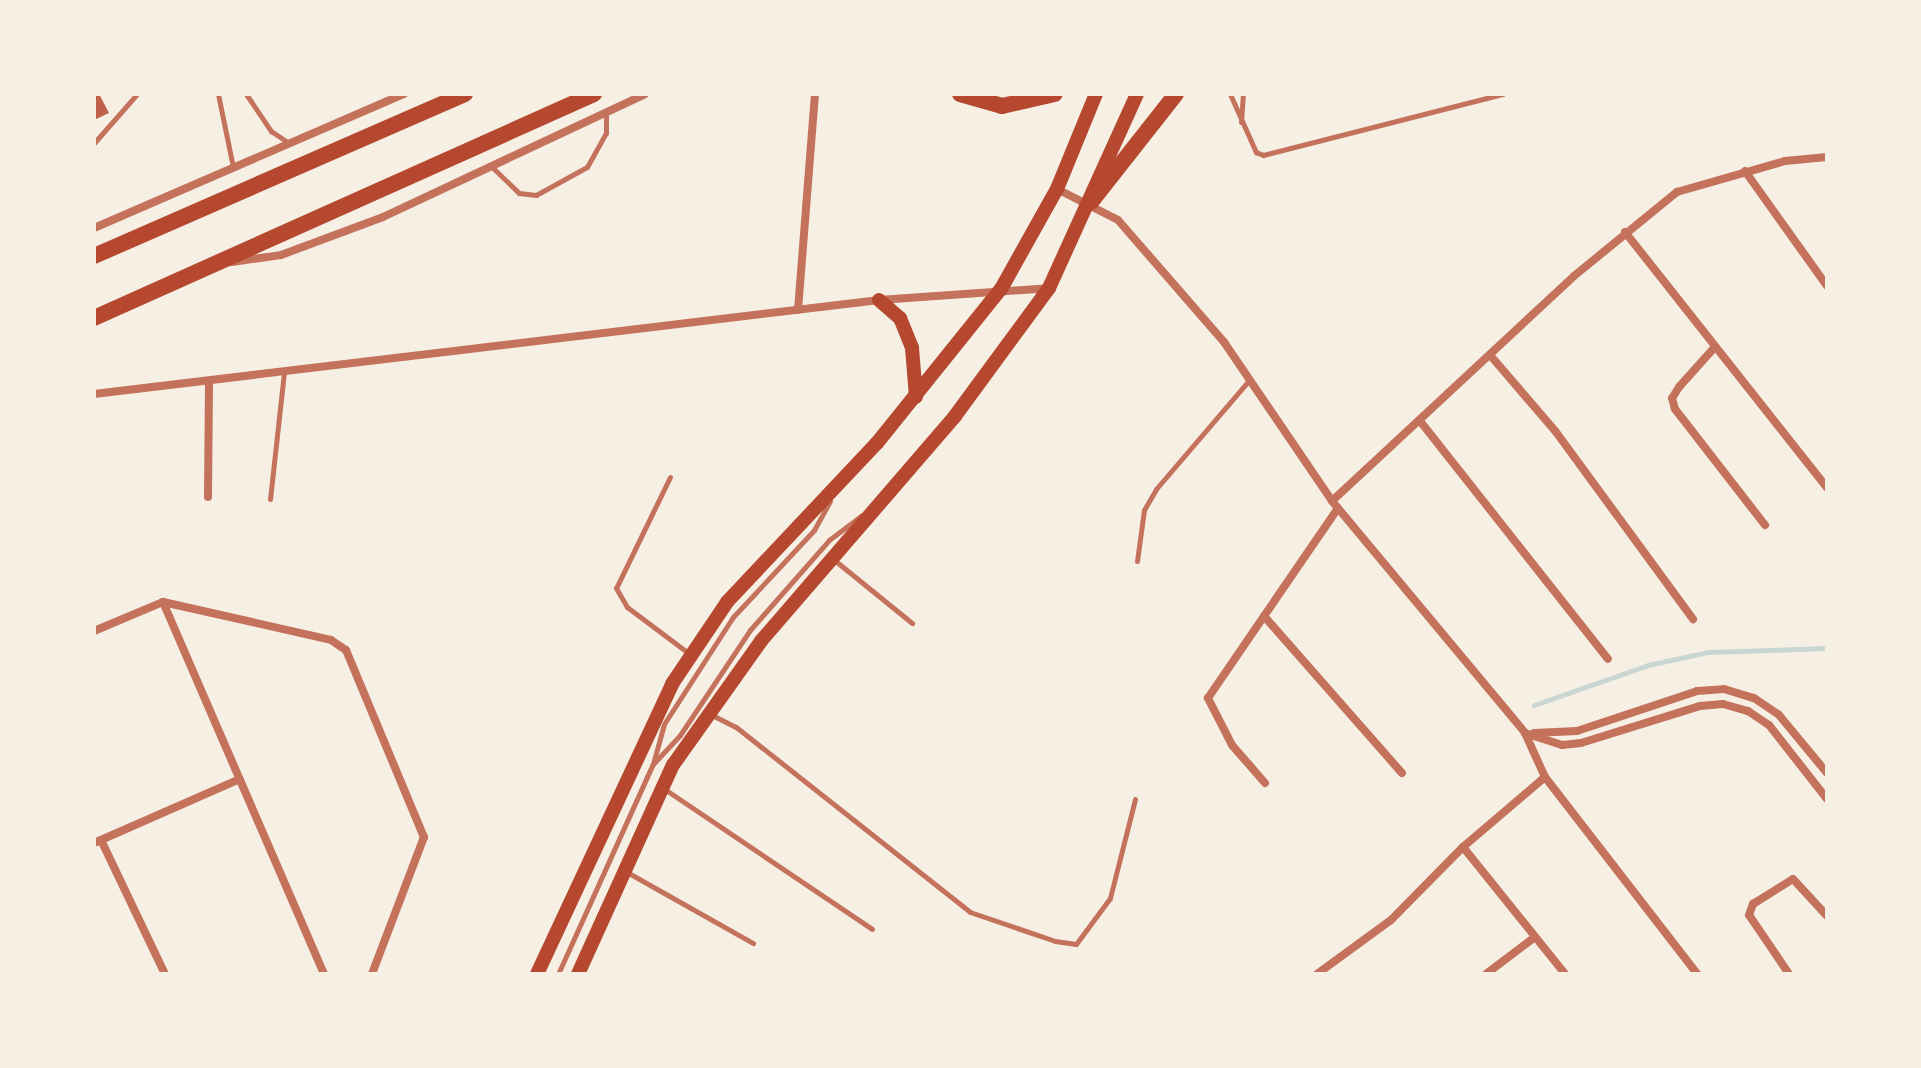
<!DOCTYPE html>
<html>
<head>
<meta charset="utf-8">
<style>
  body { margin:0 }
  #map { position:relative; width:1921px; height:1068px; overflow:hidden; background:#f6efe4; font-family:"Playfair Display",serif }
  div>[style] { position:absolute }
  .stream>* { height:5px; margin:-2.5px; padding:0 2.5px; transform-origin:2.5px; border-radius:2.5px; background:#c9d6d2 }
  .building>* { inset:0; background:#bf614a }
  .service>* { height:5px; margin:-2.5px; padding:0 2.5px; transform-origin:2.5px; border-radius:2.5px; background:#c5725c }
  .minor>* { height:8px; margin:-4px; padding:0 4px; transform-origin:4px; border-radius:4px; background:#c5725c }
  .secondary>* { height:14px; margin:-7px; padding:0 7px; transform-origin:7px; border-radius:7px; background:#b5482f }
  .primary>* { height:16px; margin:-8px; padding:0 8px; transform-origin:8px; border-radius:8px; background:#b5482f }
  span { translate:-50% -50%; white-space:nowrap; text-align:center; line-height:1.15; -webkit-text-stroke:8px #f6efe4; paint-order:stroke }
  .frame { position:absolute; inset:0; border:96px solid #f6efe4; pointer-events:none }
</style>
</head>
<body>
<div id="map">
  <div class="stream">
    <div style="left:1534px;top:705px;width:121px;rotate:-19.3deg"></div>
    <div style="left:1648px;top:665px;width:61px;rotate:-12.2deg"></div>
    <div style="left:1708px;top:652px;width:119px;rotate:-1.9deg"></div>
  </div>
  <div class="building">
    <div style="clip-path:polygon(94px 94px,99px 94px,109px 113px,94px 120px)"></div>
  </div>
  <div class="service">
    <div style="left:218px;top:94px;width:75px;rotate:78.4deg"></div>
    <div style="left:246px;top:94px;width:45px;rotate:56deg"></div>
    <div style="left:271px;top:131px;width:22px;rotate:34deg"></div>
    <div style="left:1230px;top:94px;width:64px;rotate:65.9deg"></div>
    <div style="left:1256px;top:152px;width:8px;rotate:23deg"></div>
    <div style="left:1263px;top:155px;width:248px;rotate:-14.3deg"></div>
    <div style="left:1241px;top:122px;width:28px;rotate:-86deg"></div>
    <div style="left:94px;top:143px;width:65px;rotate:-48.7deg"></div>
    <div style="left:491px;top:166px;width:39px;rotate:44deg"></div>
    <div style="left:519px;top:193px;width:17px;rotate:7deg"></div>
    <div style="left:536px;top:195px;width:58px;rotate:-28.8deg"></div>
    <div style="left:587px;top:167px;width:39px;rotate:-61deg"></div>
    <div style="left:606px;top:133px;width:20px;rotate:-90deg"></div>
    <div style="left:670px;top:477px;width:123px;rotate:115.9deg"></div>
    <div style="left:616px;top:588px;width:22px;rotate:60deg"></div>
    <div style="left:627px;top:607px;width:80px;rotate:36.9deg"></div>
    <div style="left:270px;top:499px;width:128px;rotate:-83.7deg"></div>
    <div style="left:833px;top:559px;width:102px;rotate:39deg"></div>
    <div style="left:1137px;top:561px;width:51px;rotate:-82.2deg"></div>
    <div style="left:1144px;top:510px;width:24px;rotate:-60deg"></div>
    <div style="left:1156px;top:489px;width:143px;rotate:-49.5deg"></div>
    <div style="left:712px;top:715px;width:27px;rotate:27deg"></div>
    <div style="left:736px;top:727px;width:298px;rotate:38.3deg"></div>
    <div style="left:970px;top:912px;width:90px;rotate:18.8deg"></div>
    <div style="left:1055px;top:941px;width:21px;rotate:8deg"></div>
    <div style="left:1076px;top:944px;width:57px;rotate:-53.5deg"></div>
    <div style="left:1110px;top:898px;width:102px;rotate:-75.8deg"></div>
    <div style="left:654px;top:763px;width:38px;rotate:-47deg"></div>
    <div style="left:680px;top:735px;width:126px;rotate:-56.3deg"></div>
    <div style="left:750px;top:630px;width:120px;rotate:-48.7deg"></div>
    <div style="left:829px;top:540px;width:41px;rotate:-37.1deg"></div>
    <div style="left:663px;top:788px;width:252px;rotate:34deg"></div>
    <div style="left:625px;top:871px;width:147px;rotate:29.4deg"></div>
    <div style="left:558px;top:974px;width:230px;rotate:-65.7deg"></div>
    <div style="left:653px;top:764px;width:41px;rotate:-74.6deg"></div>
    <div style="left:664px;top:724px;width:127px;rotate:-57.2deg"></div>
    <div style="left:733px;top:617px;width:119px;rotate:-47deg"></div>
    <div style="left:814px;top:530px;width:33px;rotate:-61deg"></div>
  </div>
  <div class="minor">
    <div style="left:1745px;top:171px;width:141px;rotate:54.5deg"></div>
    <div style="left:1057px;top:189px;width:68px;rotate:26.9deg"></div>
    <div style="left:1118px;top:220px;width:162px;rotate:49deg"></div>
    <div style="left:1224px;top:342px;width:192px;rotate:55.8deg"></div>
    <div style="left:1332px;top:501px;width:302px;rotate:50.2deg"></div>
    <div style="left:1525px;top:733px;width:48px;rotate:65.6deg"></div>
    <div style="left:1545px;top:777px;width:249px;rotate:52.3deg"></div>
    <div style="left:94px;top:228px;width:338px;rotate:-23.4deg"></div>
    <div style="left:1625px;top:232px;width:326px;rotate:51.7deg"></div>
    <div style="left:232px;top:262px;width:49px;rotate:-8.1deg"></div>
    <div style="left:281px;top:255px;width:109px;rotate:-20.4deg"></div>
    <div style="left:383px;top:217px;width:289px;rotate:-25.1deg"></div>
    <div style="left:798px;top:310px;width:217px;rotate:-85.5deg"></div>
    <div style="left:1714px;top:348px;width:52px;rotate:131.9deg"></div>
    <div style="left:1679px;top:387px;width:13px;rotate:122deg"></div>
    <div style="left:1672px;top:398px;width:11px;rotate:75deg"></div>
    <div style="left:1675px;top:409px;width:147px;rotate:52.2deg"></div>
    <div style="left:1490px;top:355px;width:101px;rotate:49.4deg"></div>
    <div style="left:1556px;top:432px;width:232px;rotate:53.8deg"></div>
    <div style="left:94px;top:394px;width:791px;rotate:-6.83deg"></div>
    <div style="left:879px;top:300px;width:170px;rotate:-4deg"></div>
    <div style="left:1420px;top:421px;width:303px;rotate:51.7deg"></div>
    <div style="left:208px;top:497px;width:116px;rotate:-89.5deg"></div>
    <div style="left:1332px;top:501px;width:330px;rotate:-42.9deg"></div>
    <div style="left:1574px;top:276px;width:133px;rotate:-39.2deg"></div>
    <div style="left:1677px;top:192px;width:112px;rotate:-16deg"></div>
    <div style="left:1785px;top:161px;width:42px;rotate:-5.4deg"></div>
    <div style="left:163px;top:602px;width:405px;rotate:66.6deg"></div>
    <div style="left:1264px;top:616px;width:209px;rotate:48.7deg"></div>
    <div style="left:94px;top:631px;width:75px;rotate:-22.8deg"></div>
    <div style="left:163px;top:602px;width:172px;rotate:12.7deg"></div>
    <div style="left:331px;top:640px;width:18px;rotate:34deg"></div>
    <div style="left:346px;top:650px;width:203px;rotate:67.4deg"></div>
    <div style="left:424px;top:837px;width:147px;rotate:110.8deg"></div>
    <div style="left:1525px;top:733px;width:39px;rotate:18deg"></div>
    <div style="left:1562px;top:745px;width:19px;rotate:-6deg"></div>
    <div style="left:1581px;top:743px;width:125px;rotate:-17.3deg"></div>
    <div style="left:1700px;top:706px;width:23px;rotate:-5deg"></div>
    <div style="left:1723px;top:704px;width:26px;rotate:16deg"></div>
    <div style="left:1748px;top:711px;width:25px;rotate:34deg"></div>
    <div style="left:1769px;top:725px;width:94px;rotate:51.9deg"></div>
    <div style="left:1534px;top:733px;width:43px;rotate:-2.7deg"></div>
    <div style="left:1577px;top:731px;width:126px;rotate:-18.4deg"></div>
    <div style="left:1697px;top:691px;width:27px;rotate:-4deg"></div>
    <div style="left:1724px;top:689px;width:31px;rotate:17deg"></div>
    <div style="left:1754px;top:698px;width:30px;rotate:34deg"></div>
    <div style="left:1779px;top:715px;width:75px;rotate:50.4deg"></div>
    <div style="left:1265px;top:783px;width:50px;rotate:-131deg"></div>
    <div style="left:1232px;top:745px;width:53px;rotate:-117.1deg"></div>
    <div style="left:1208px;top:698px;width:230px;rotate:-55.6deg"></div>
    <div style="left:101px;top:840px;width:148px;rotate:64.5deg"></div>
    <div style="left:94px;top:843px;width:159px;rotate:-23.7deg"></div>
    <div style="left:1463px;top:847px;width:163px;rotate:51.2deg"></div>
    <div style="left:1317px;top:974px;width:92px;rotate:-36.1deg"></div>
    <div style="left:1391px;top:920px;width:103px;rotate:-45.4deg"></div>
    <div style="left:1463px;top:847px;width:108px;rotate:-40.5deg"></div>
    <div style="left:1486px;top:974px;width:61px;rotate:-37.1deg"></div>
    <div style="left:1789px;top:974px;width:71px;rotate:-124.1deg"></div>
    <div style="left:1749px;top:915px;width:12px;rotate:-70deg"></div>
    <div style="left:1753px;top:904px;width:47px;rotate:-32deg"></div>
    <div style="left:1793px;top:879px;width:50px;rotate:47.4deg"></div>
  </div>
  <div class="secondary">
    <div style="left:879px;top:300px;width:28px;rotate:41deg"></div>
    <div style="left:900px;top:318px;width:32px;rotate:68deg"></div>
    <div style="left:912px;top:348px;width:49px;rotate:85.3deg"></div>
    <div style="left:537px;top:974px;width:320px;rotate:-65deg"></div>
    <div style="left:672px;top:684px;width:99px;rotate:-56.1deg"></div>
    <div style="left:727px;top:602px;width:219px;rotate:-46.7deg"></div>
    <div style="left:877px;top:443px;width:198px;rotate:-51.2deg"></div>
    <div style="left:1001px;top:289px;width:115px;rotate:-60.8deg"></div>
    <div style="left:1057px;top:189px;width:103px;rotate:-67.7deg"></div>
    <div style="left:578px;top:974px;width:230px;rotate:-65.6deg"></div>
    <div style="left:673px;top:765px;width:152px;rotate:-54.6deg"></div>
    <div style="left:761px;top:641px;width:297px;rotate:-49.2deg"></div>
    <div style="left:955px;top:416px;width:159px;rotate:-53.7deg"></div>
    <div style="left:1049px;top:288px;width:213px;rotate:-65.6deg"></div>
  </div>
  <div class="primary">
    <div style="left:960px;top:94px;width:44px;rotate:15.9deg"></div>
    <div style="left:1002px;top:106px;width:54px;rotate:-12.8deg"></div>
    <div style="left:1091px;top:202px;width:137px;rotate:-51.8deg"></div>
    <div style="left:94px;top:256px;width:405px;rotate:-23.6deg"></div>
    <div style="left:94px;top:318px;width:548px;rotate:-24.13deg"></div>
  </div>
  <div class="frame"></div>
</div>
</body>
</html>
